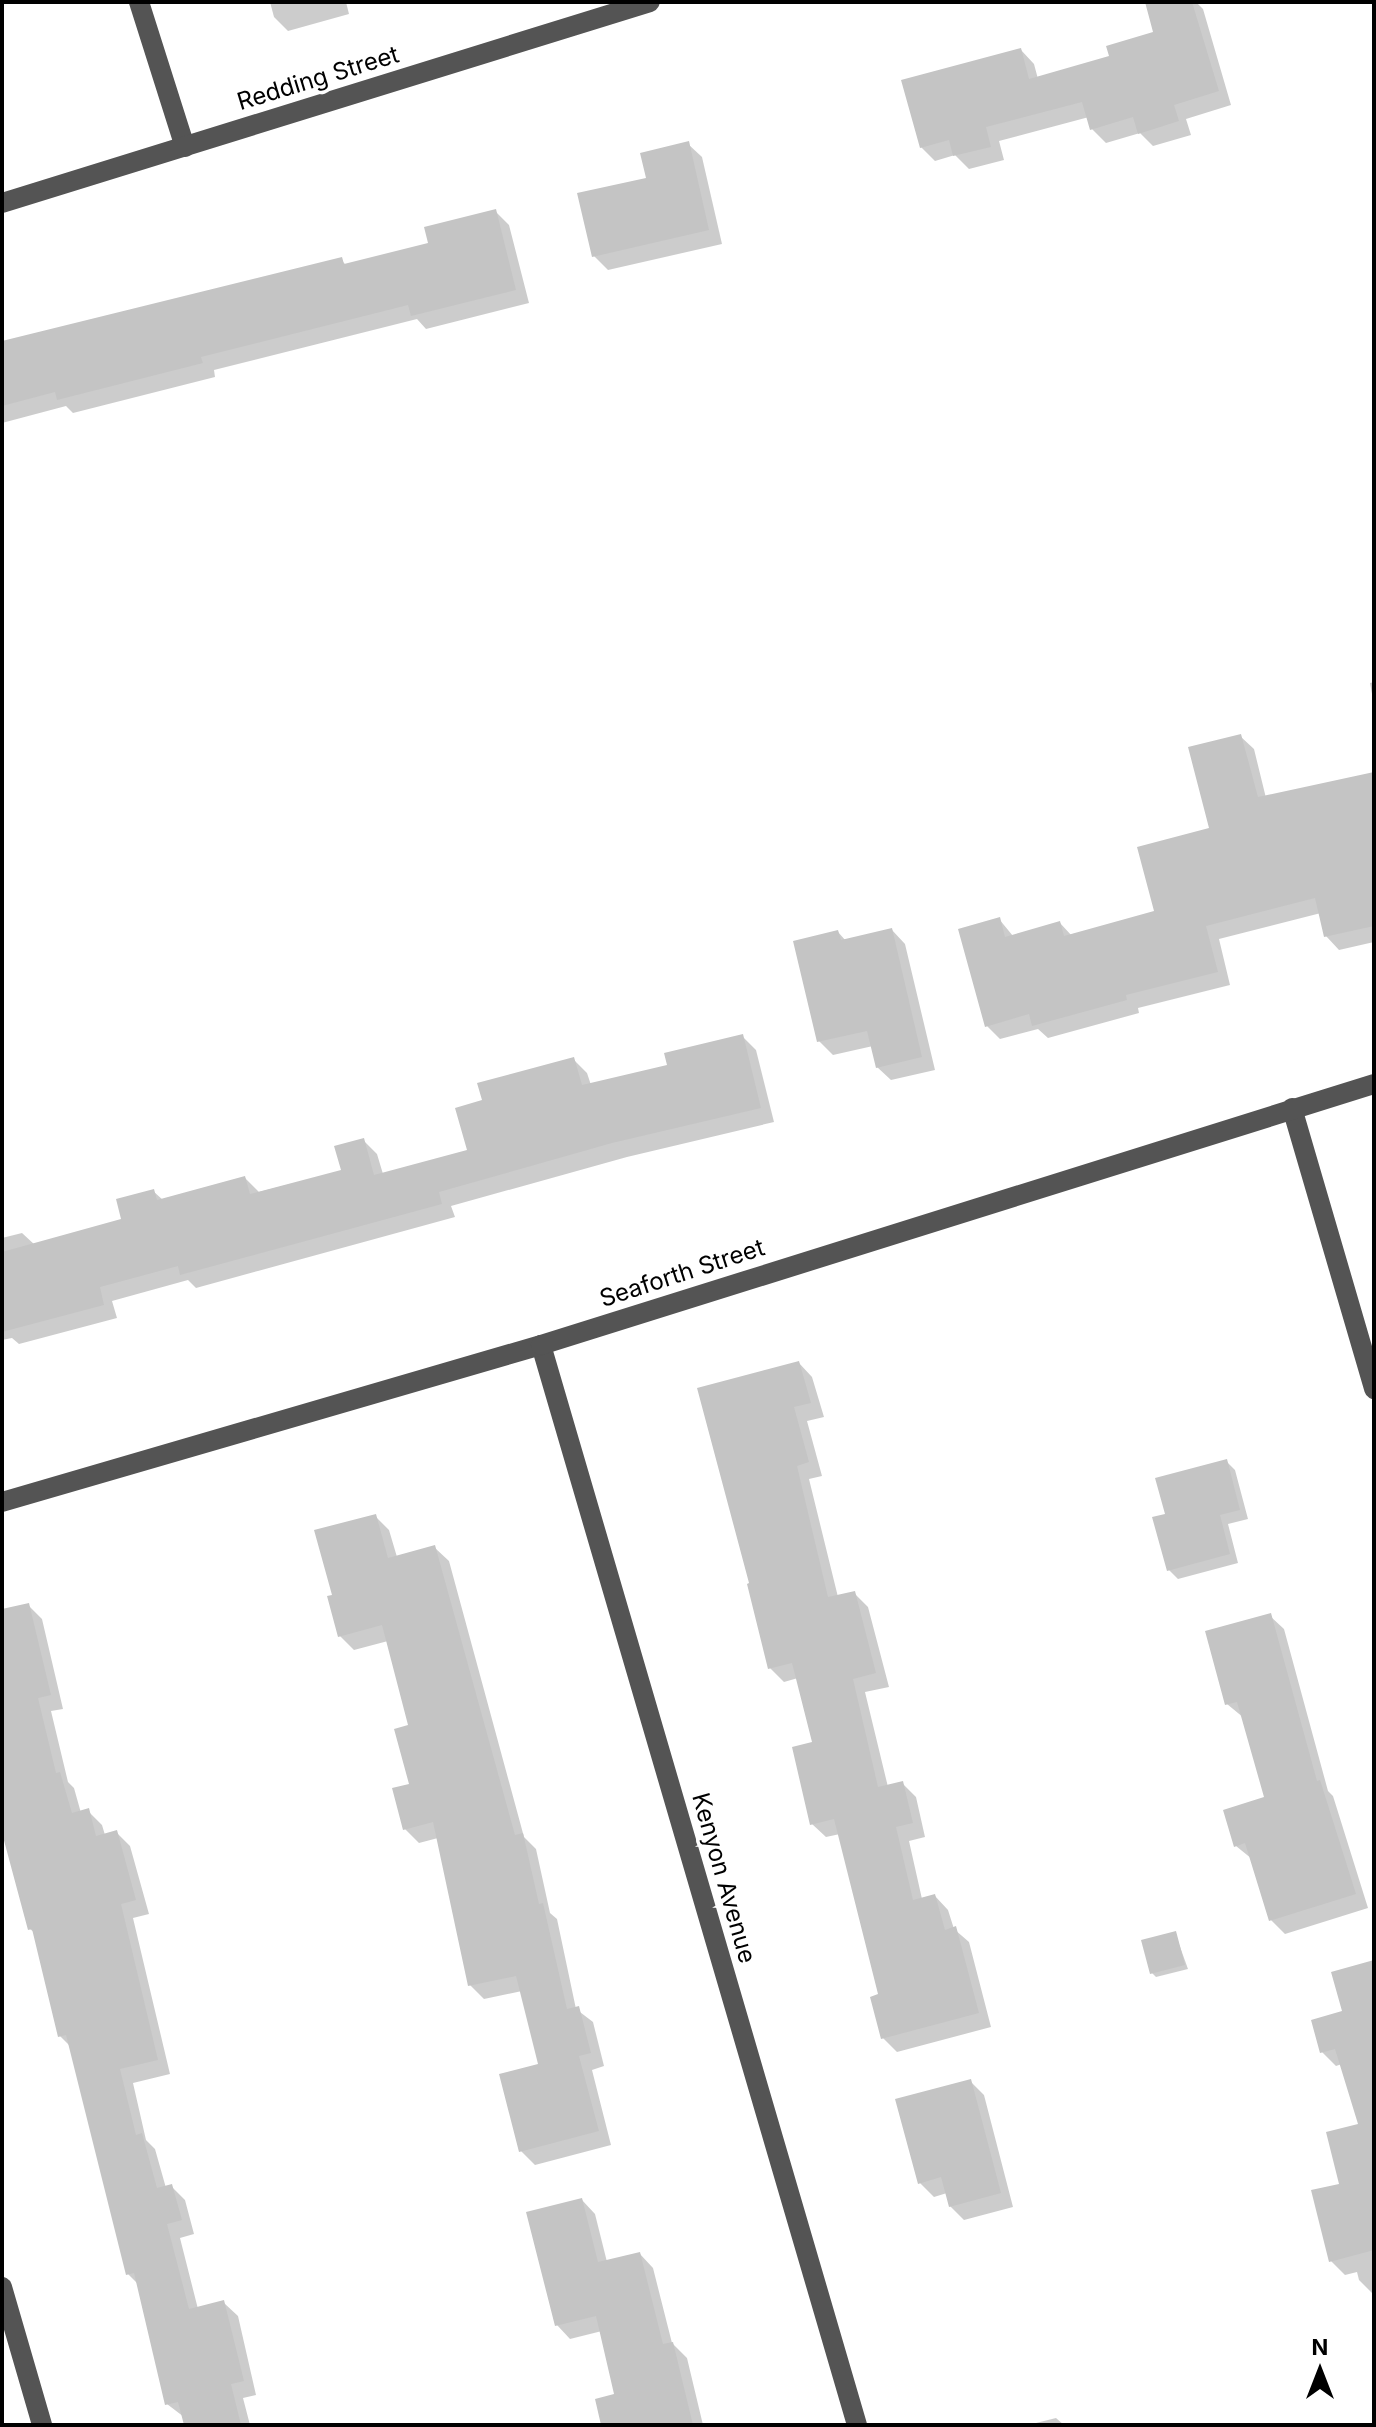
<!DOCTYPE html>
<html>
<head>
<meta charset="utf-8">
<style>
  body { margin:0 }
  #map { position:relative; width:1376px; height:2427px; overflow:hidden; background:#fff; font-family:Inter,sans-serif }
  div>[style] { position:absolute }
  .shadow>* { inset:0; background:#0003 }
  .building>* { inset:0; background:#c4c4c4 }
  .minor>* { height:20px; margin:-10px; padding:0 10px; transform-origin:10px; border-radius:10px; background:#545454 }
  span { translate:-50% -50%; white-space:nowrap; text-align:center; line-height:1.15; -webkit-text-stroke:7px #fff; paint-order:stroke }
  .street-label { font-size:24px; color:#000 }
  .frame { position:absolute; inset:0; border:4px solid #000; pointer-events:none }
  .north { position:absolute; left:1280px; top:2331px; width:80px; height:80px; -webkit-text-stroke:6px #fff; paint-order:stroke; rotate:0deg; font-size:22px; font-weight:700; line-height:32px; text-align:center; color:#000 }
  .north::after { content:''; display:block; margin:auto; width:28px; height:36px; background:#000; clip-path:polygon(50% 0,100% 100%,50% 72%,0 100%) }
</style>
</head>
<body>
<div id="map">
  <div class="shadow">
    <div style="clip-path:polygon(270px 2px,346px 2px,349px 14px,288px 31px,274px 17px)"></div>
    <div style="clip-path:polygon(1166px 2px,1196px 2px,1203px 9px,1231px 105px,1186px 119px,1191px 135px,1153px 146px,1140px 133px,1106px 143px,1092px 129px,1089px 117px,999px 141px,1004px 160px,969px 169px,955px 155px,935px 161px,921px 147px,1021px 50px,1034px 64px,1038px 79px,1111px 57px,1156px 33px)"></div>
    <div style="clip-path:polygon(688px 144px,702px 157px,722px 244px,608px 270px,594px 256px,648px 179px)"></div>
    <div style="clip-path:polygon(495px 211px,509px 225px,529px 303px,426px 329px,417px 319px,214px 370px,215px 377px,73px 413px,66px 406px,2px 423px,2px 351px,341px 260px,347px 266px,430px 245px)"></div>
    <div style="clip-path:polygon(1374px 682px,1374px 705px,1370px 683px)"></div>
    <div style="clip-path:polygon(1240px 736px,1254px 749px,1266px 798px,1374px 831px,1374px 942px,1339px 950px,1326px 936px,1321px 913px,1219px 939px,1230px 985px,1138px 1008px,1139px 1013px,1048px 1038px,1038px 1029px,1000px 1039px,987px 1026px,999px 919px,1013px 936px,1060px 923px,1072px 936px,1156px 912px,1211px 829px)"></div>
    <div style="clip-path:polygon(892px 930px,905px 944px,935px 1070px,891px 1080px,877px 1067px,873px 1046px,833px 1055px,819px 1041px,838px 932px,846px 941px)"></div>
    <div style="clip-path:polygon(742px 1036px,756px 1050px,774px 1122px,627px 1157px,451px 1206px,455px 1217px,196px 1288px,188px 1280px,112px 1301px,117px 1318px,19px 1344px,12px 1338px,2px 1340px,2px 1238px,22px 1233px,35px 1245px,124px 1221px,153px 1191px,163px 1200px,245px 1178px,259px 1192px,343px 1171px,363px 1140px,377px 1154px,383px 1174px,469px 1151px,485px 1101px,573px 1059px,587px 1073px,591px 1085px,670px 1066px)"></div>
    <div style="clip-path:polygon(799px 1363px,812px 1377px,824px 1417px,807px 1421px,822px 1476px,809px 1479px,838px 1597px,854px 1593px,868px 1607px,889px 1687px,865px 1692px,888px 1787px,902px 1783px,916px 1797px,925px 1837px,909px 1841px,922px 1899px,935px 1896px,948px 1910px,954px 1929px,969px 1942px,991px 2027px,897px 2052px,883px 2038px,881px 1996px,840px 1834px,826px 1837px,812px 1824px,814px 1744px,798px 1678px,784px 1682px,770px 1668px,749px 1585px)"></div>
    <div style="clip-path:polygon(1226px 1461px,1235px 1470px,1248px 1519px,1228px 1524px,1238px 1563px,1178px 1579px,1169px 1570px,1168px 1515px)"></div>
    <div style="clip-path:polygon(375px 1516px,389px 1530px,397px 1557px,435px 1548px,449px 1561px,524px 1837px,536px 1849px,550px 1913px,557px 1919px,576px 2009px,593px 2022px,604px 2066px,592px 2070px,611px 2145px,535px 2165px,521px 2151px,541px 2065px,522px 1991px,484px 1999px,470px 1985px,438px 1838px,419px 1843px,405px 1829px,411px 1785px,410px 1726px,388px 1641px,354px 1650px,340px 1636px,334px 1597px)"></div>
    <div style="clip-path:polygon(28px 1605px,42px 1619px,63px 1709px,51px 1711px,68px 1782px,74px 1788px,81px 1813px,88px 1811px,102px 1825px,105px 1835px,116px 1832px,130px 1846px,149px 1914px,133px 1918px,170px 2074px,133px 2083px,146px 2140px,155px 2149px,166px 2188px,172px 2187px,185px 2200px,194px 2234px,180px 2238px,198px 2309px,224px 2303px,238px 2316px,256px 2395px,243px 2398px,250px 2425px,186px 2425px,184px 2417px,167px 2404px,139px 2285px,128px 2274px,71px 2047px,60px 2036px,35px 1933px,30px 1929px,2px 1825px,2px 1611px)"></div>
    <div style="clip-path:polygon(1270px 1616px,1284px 1629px,1328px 1791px,1333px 1796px,1368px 1908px,1285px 1934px,1271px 1920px,1252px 1859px,1236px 1846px,1266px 1799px,1244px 1718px,1227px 1704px)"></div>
    <div style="clip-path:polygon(1175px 1933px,1188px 1969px,1156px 1977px,1152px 1973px)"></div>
    <div style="clip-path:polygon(1374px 1962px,1374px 2293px,1373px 2294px,1359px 2280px,1357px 2272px,1345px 2275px,1331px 2261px,1341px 2185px,1361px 2126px,1342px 2064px,1336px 2066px,1322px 2052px)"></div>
    <div style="clip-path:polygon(971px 2082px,984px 2095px,1013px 2207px,964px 2220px,950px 2206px,947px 2193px,934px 2197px,920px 2183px)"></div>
    <div style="clip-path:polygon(582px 2200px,595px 2214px,607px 2262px,640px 2254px,653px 2268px,672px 2343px,687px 2358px,703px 2425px,603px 2425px,617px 2396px,602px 2331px,570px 2339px,557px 2325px)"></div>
    <div style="clip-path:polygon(1056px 2418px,1064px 2425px,1028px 2425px)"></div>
  </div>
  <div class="building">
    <div style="clip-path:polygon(1145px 2px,1192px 2px,1219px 91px,1174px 105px,1179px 121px,1138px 134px,1133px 117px,1090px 130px,1082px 102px,986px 127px,991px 147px,953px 156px,949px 140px,920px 148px,901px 80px,1021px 48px,1029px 79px,1109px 56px,1106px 46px,1153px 32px)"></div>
    <div style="clip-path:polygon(689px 141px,709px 230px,592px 257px,577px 193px,646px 178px,640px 153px)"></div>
    <div style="clip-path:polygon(496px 209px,516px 290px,411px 316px,408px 305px,201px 357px,203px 363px,57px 400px,55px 392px,2px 406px,2px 341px,342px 257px,344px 264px,428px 243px,424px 227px)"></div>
    <div style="clip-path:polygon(1241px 734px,1258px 797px,1374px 772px,1374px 926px,1324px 937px,1315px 898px,1206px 926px,1218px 972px,1126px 995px,1127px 1000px,1032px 1026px,1029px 1014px,985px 1027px,958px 929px,1000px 917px,1005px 937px,1060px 921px,1064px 936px,1154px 911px,1137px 847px,1209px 828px,1188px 747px)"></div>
    <div style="clip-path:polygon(892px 928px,922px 1057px,876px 1068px,867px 1031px,817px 1042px,793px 941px,838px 930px,841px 940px)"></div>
    <div style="clip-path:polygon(743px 1034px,761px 1108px,612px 1143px,439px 1192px,442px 1204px,180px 1275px,178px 1266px,100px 1287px,104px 1305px,2px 1332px,2px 1252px,121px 1219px,116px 1199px,154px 1189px,157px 1200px,245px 1176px,250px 1194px,341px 1170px,334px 1146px,364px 1138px,374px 1175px,467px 1150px,455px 1108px,482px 1100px,477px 1083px,574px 1057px,582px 1085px,667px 1065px,664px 1053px)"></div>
    <div style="clip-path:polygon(799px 1361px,811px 1403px,794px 1407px,809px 1462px,797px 1466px,828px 1597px,855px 1591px,876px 1673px,853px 1679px,878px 1787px,903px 1781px,913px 1823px,896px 1827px,913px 1900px,935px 1894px,945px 1930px,956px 1926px,979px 2013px,881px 2039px,870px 1997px,878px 1994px,834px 1819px,810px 1825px,792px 1747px,812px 1742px,792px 1663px,768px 1669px,747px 1584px,749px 1583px,697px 1388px)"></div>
    <div style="clip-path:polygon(1227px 1459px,1240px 1510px,1220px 1515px,1230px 1554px,1167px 1571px,1152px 1517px,1165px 1514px,1155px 1478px)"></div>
    <div style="clip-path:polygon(376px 1514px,388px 1558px,435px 1545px,515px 1835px,523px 1833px,539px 1904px,543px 1903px,567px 2009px,579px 2006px,591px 2053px,579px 2056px,599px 2131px,519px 2152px,499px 2074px,538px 2064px,516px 1976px,468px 1986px,433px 1822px,403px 1830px,392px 1788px,409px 1784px,394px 1729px,408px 1725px,382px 1625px,338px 1637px,327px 1596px,332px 1595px,314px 1530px)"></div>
    <div style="clip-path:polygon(29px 1603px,51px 1695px,38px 1698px,56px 1773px,60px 1772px,72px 1813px,89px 1808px,96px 1836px,117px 1830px,136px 1900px,121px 1904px,158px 2060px,120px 2069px,136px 2135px,142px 2133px,157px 2188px,172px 2184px,182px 2220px,167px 2224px,189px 2309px,224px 2300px,244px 2381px,231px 2384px,241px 2425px,184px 2425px,178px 2402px,165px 2405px,134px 2273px,126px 2275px,66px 2035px,58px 2037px,32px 1929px,28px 1930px,2px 1833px,2px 1609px)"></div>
    <div style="clip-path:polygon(1271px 1613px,1317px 1781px,1320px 1780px,1356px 1894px,1269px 1921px,1245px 1843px,1234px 1847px,1223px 1810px,1264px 1797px,1237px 1702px,1225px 1705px,1205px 1631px)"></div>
    <div style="clip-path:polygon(1176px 1931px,1185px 1965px,1150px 1974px,1141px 1940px)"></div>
    <div style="clip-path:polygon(1374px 1960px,1374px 2250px,1329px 2262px,1311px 2190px,1339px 2184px,1326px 2132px,1358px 2124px,1335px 2049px,1320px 2053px,1311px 2020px,1342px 2011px,1331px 1972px)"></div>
    <div style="clip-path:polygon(971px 2079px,1001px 2193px,949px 2207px,941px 2177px,918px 2184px,895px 2099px)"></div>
    <div style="clip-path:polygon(582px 2198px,598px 2262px,640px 2252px,663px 2344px,673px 2342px,693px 2425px,601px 2425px,595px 2399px,614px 2394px,596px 2316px,555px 2326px,526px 2212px)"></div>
  </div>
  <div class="minor">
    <div style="left:139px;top:2px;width:152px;rotate:72.4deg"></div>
    <div style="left:2px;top:203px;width:678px;rotate:-17.23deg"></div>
    <div style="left:1292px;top:1108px;width:293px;rotate:73.7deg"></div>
    <div style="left:541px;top:1345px;width:1125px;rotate:73.69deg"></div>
    <div style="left:2px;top:1502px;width:561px;rotate:-16.24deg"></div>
    <div style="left:541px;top:1345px;width:873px;rotate:-17.4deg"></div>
    <div style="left:2px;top:2287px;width:144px;rotate:73.8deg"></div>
  </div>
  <div class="street-label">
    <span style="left:318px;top:78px;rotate:-17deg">Redding Street</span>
    <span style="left:682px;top:1273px;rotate:-18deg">Seaforth Street</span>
    <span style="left:724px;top:1878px;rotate:74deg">Kenyon Avenue</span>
  </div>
  <div class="frame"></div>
  <div class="north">N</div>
</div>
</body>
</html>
